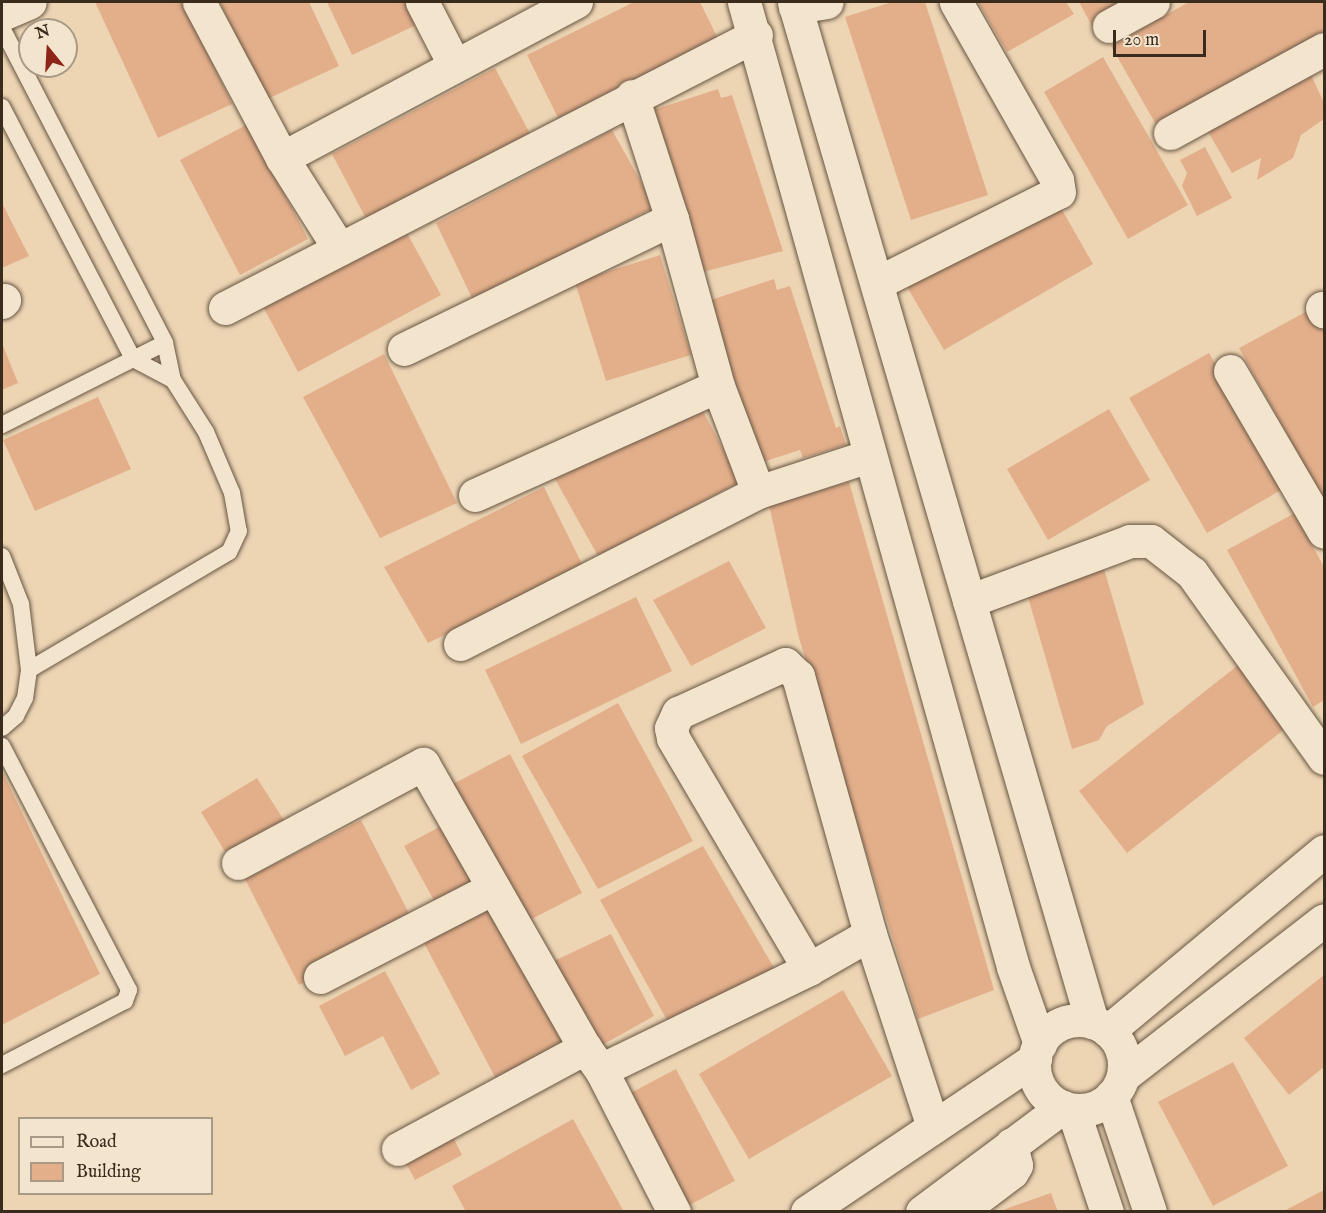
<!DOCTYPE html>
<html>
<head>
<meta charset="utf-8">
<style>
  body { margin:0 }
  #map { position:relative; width:1326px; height:1213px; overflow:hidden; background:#edd5b4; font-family:"IM FELL English",serif }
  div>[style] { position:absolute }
  .building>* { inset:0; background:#e3af8b }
  .roads { filter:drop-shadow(0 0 2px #675643) drop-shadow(0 0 2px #675643) }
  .service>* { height:16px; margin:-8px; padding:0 8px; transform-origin:8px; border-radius:8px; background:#f3e4ce }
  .minor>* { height:33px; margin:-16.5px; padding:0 16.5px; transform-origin:16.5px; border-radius:16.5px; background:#f3e4ce }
  .tertiary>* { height:33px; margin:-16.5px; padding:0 16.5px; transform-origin:16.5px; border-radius:16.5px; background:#f3e4ce }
  .secondary>* { height:33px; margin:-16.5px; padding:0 16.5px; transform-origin:16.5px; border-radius:16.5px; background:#f3e4ce }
  .secondary>.ring { margin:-16.5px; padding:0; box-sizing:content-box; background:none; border:33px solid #f3e4ce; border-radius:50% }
  span { translate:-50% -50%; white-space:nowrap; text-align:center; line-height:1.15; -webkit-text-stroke:5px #f3e4ce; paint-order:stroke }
  .frame { position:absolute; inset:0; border:3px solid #3a2c1d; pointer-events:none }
  .legend { position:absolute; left:18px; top:1117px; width:195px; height:78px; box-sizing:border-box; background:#f3e4ce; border:2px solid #a99a87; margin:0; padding:8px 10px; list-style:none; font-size:18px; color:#3a2c1d }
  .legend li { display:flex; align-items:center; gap:12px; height:30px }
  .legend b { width:30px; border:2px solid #a99a87 }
  .north { position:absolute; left:18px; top:18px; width:60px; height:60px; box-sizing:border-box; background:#f3e4ce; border:2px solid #a99a87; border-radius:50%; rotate:342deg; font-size:16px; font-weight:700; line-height:24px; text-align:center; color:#3a2c1d }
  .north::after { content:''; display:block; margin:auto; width:21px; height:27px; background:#8f2418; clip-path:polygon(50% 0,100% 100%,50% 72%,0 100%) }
  .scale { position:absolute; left:1113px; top:30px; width:93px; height:27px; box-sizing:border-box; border:3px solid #3a2c1d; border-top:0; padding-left:8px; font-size:18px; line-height:21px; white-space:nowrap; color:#3a2c1d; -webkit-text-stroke:4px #f3e4ce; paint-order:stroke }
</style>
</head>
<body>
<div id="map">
  <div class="building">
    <div style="clip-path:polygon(95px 2px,184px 2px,232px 104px,158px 138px)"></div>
    <div style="clip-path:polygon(220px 2px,309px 2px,339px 66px,265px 100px)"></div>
    <div style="clip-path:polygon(327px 2px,416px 2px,425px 21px,352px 55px)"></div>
    <div style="clip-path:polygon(634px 2px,700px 2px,722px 47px,562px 126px,527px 55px)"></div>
    <div style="clip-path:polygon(892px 2px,925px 2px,988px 195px,911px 220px,845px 17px)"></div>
    <div style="clip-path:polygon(978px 2px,1066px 2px,1074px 14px,1007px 52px)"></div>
    <div style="clip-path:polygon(1079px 2px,1124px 2px,1127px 8px,1092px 26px)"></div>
    <div style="clip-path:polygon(1189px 2px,1324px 2px,1324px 43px,1162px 135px,1111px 46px)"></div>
    <div style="clip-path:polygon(1103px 57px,1188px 205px,1128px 239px,1044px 92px)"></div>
    <div style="clip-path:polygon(495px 68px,534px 141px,370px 226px,332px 154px)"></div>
    <div style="clip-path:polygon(1308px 68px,1324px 103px,1324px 119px,1301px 135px,1293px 158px,1257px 180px,1261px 158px,1232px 173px,1203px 123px)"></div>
    <div style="clip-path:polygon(718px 89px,721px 98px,732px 95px,783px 251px,699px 273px,647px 112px)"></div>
    <div style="clip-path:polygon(248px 124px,308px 239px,240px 275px,180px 160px)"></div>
    <div style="clip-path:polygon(612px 130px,655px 207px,473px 300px,436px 223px)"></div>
    <div style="clip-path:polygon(1205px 147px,1232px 198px,1197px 216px,1182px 186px,1187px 173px,1180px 160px)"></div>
    <div style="clip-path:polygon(1057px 201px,1093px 264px,944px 350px,907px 287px)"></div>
    <div style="clip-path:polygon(2px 203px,29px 256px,2px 268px)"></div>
    <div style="clip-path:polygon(402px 224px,441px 295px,298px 372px,260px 301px)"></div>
    <div style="clip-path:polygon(660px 255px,691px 355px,606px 381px,575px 282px)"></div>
    <div style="clip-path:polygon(774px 279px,777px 290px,790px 286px,836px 428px,840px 426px,846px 445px,803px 458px,800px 450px,760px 463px,708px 301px)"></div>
    <div style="clip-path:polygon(1313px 308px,1324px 328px,1324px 501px,1239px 348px)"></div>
    <div style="clip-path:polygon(2px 343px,18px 383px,2px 390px)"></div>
    <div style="clip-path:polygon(1209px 353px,1286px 487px,1207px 533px,1129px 398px)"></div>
    <div style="clip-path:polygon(384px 354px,457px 503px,380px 538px,303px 397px)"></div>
    <div style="clip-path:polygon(98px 397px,131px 469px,35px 511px,3px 440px)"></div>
    <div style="clip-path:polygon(701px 407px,740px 482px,598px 556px,555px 479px)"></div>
    <div style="clip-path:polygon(1109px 409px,1150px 480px,1048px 540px,1007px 469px)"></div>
    <div style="clip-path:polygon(849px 482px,994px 990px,918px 1019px,799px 638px,769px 505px)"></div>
    <div style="clip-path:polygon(544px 487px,584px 568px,428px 643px,384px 567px)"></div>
    <div style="clip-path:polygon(1295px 513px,1324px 567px,1324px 700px,1313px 707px,1227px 550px)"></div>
    <div style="clip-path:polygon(1101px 559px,1144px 704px,1107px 726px,1099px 740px,1072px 749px,1025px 587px)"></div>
    <div style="clip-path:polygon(729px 561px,766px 628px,691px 666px,653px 600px)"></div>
    <div style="clip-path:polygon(636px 597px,672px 671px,521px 744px,485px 670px)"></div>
    <div style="clip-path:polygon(1242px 662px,1291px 724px,1127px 853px,1079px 791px)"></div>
    <div style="clip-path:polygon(618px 703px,693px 841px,598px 889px,522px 756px)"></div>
    <div style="clip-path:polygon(510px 754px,582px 893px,524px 923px,453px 784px)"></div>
    <div style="clip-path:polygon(2px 771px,100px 974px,2px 1025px)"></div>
    <div style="clip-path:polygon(257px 778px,287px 825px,230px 860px,201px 812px)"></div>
    <div style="clip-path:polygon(361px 820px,415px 925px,299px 985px,245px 879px)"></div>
    <div style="clip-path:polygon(441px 826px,474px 886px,437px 906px,404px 846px)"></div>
    <div style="clip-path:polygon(703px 846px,780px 978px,672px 1029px,600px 900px)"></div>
    <div style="clip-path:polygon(493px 903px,567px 1041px,496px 1079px,423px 941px)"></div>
    <div style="clip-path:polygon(611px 934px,654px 1016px,597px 1048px,554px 961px)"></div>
    <div style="clip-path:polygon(385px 971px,440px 1074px,411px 1090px,383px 1036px,345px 1056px,319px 1006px)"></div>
    <div style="clip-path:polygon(1324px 975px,1324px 1067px,1289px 1095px,1244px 1038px)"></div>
    <div style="clip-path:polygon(843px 990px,892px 1076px,749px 1159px,699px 1074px)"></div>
    <div style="clip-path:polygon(1233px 1062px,1288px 1166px,1213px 1206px,1158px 1102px)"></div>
    <div style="clip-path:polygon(676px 1069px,735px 1181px,682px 1209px,623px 1097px)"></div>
    <div style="clip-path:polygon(573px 1119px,624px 1212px,466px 1212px,452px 1186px)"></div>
    <div style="clip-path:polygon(449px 1129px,462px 1155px,415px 1180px,401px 1154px)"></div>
    <div style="clip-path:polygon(1324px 1190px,1324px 1212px,1282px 1212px)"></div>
    <div style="clip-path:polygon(1051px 1193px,1058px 1212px,1000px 1212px,1008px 1208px)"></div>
  </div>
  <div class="roads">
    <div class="service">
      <div style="left:2px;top:28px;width:355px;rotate:62.6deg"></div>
      <div style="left:165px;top:343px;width:38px;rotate:78deg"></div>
      <div style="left:173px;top:380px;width:62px;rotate:57.6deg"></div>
      <div style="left:206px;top:432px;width:66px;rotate:66.9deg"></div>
      <div style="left:232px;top:493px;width:39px;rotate:80deg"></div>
      <div style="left:239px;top:531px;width:23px;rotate:115deg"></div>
      <div style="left:229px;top:552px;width:232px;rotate:149.5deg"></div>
      <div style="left:2px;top:107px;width:284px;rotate:62.5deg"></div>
      <div style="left:133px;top:359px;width:45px;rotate:27.7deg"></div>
      <div style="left:2px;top:425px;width:182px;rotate:-26.7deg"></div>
      <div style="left:2px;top:556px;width:52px;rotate:68.4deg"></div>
      <div style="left:21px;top:604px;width:66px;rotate:83.1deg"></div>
      <div style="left:29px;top:670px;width:28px;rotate:98deg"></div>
      <div style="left:25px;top:698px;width:20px;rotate:117deg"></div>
      <div style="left:16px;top:716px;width:18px;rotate:139deg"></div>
      <div style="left:2px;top:746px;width:275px;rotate:62.5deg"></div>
      <div style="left:129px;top:990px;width:12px;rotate:110deg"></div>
      <div style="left:125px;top:1001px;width:139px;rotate:152.5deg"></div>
    </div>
    <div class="minor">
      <div style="left:199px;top:2px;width:177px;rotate:62deg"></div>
      <div style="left:282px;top:158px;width:107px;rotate:57.7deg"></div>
      <div style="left:422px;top:2px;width:70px;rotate:62.7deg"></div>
      <div style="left:795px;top:7px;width:32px;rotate:-9deg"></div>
      <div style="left:1109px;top:26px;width:50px;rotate:-28.6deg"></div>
      <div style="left:632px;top:96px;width:129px;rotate:72deg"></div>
      <div style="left:672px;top:219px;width:173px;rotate:74.6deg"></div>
      <div style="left:718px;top:386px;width:113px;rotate:69.3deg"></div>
      <div style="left:1170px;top:133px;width:175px;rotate:-28.6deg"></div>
      <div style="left:282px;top:158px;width:333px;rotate:-28deg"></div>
      <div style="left:877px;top:283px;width:203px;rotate:-26.6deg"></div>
      <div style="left:1059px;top:192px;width:12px;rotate:-99deg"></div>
      <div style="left:1057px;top:180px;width:205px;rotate:-119.6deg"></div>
      <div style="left:2px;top:302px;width:3px;rotate:-45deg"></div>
      <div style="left:225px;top:308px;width:597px;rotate:-27.21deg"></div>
      <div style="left:1322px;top:308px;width:4px;rotate:63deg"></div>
      <div style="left:404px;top:349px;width:298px;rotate:-25.9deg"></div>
      <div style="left:1230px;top:371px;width:186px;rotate:59.7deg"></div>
      <div style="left:475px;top:495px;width:266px;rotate:-24.2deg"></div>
      <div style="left:969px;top:601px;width:172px;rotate:-20.4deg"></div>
      <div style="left:1130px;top:541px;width:21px"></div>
      <div style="left:1151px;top:541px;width:52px;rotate:38deg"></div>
      <div style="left:1192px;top:573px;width:227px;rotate:54.5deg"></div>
      <div style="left:460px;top:644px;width:335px;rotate:-27deg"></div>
      <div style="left:758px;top:492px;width:117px;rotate:-18deg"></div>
      <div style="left:238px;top:863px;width:210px;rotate:-28.2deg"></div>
      <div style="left:423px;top:764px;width:327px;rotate:60.3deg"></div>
      <div style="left:585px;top:1048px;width:27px;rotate:54deg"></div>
      <div style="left:601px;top:1070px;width:160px;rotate:62.8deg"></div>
      <div style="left:809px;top:969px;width:268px;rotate:-120.5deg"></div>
      <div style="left:673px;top:738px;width:10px;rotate:-101deg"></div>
      <div style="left:671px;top:728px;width:17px;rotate:-65deg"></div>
      <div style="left:678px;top:713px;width:118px;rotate:-24.6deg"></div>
      <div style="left:785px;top:664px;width:18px;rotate:43deg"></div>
      <div style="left:798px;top:676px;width:268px;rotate:74.4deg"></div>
      <div style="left:870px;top:934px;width:203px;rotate:71.9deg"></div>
      <div style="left:320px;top:977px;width:195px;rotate:-27.2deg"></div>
      <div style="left:601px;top:1070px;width:231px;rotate:-25.9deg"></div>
      <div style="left:809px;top:969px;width:70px;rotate:-29.8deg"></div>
      <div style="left:398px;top:1149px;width:213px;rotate:-28.4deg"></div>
    </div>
    <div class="tertiary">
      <div style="left:744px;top:2px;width:1002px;rotate:74.42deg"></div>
      <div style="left:1013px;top:967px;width:82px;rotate:70.7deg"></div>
      <div style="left:794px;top:2px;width:1063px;rotate:73.71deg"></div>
      <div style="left:2px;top:14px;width:30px;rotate:-23deg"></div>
      <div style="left:1111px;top:1096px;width:122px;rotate:71.4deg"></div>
      <div style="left:1073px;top:1110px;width:108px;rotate:71.6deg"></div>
      <div style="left:959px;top:1212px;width:66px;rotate:-37deg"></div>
      <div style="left:1012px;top:1172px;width:8px;rotate:-60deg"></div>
      <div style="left:1016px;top:1165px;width:21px;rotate:-104deg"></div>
    </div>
    <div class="secondary">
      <div class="ring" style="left:1034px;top:1020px;width:57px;height:57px"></div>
      <div style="left:1108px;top:1031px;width:281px;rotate:-39.8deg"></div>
      <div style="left:1123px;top:1076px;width:254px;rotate:-37.8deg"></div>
      <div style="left:807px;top:1212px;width:275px;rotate:-33.9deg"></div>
      <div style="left:922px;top:1212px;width:176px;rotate:-36.7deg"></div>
    </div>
  </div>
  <div class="frame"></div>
  <ul class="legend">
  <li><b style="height:8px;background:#f3e4ce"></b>Road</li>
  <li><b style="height:16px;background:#e3af8b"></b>Building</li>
  </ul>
  <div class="north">N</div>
  <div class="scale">20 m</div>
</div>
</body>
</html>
